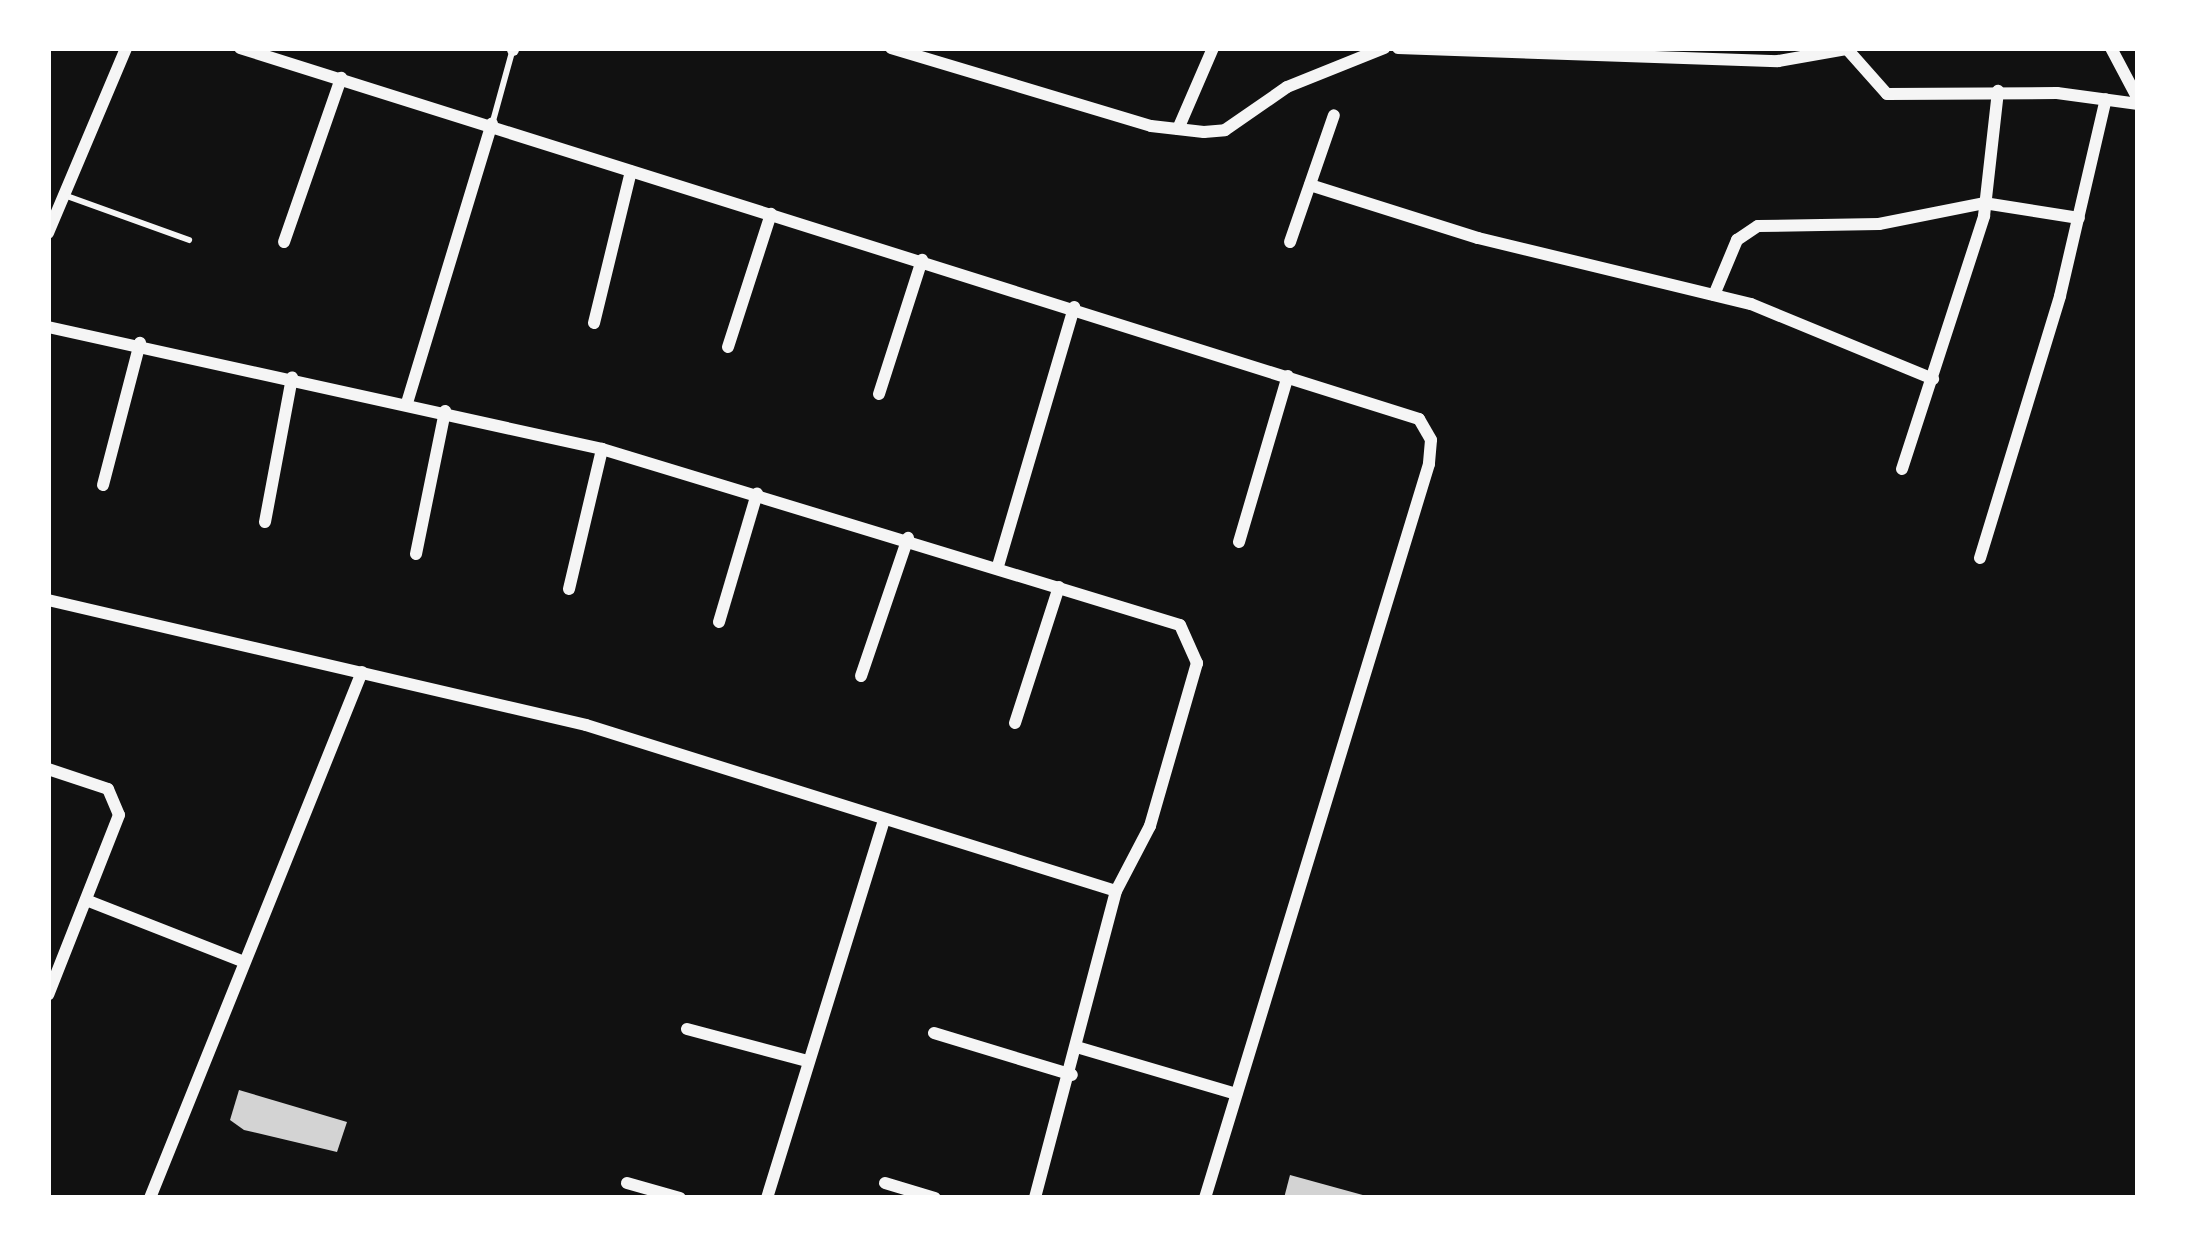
<!DOCTYPE html>
<html>
<head>
<meta charset="utf-8">
<style>
  body { margin:0 }
  #map { position:relative; width:2186px; height:1246px; overflow:hidden; background:#111; font-family:"Sofia Sans Condensed",sans-serif }
  div>[style] { position:absolute }
  .building>* { inset:0; background:#d3d3d3 }
  .service>* { height:6px; margin:-3px; padding:0 3px; transform-origin:3px; border-radius:3px; background:#f5f5f5 }
  .minor>* { height:12px; margin:-6px; padding:0 6px; transform-origin:6px; border-radius:6px; background:#f5f5f5 }
  span { translate:-50% -50%; white-space:nowrap; text-align:center; line-height:1.15; -webkit-text-stroke:10px #fff; paint-order:stroke }
  .frame { position:absolute; inset:0; border:51px solid #fff; pointer-events:none }
</style>
</head>
<body>
<div id="map">
  <div class="building">
    <div style="clip-path:polygon(239px 1090px,347px 1122px,337px 1152px,244px 1130px,230px 1120px)"></div>
    <div style="clip-path:polygon(1290px 1175px,1370px 1197px,1370px 1198px,1284px 1198px)"></div>
  </div>
  <div class="service">
    <div style="left:493px;top:121px;width:72px;rotate:-74.6deg"></div>
    <div style="left:64px;top:195px;width:133px;rotate:19.8deg"></div>
  </div>
  <div class="minor">
    <div style="left:240px;top:48px;width:1236px;rotate:17.47deg"></div>
    <div style="left:1419px;top:419px;width:24px;rotate:60deg"></div>
    <div style="left:1431px;top:440px;width:24px;rotate:95deg"></div>
    <div style="left:1429px;top:464px;width:767px;rotate:106.97deg"></div>
    <div style="left:891px;top:48px;width:271px;rotate:16.7deg"></div>
    <div style="left:1151px;top:126px;width:53px;rotate:6.5deg"></div>
    <div style="left:1204px;top:132px;width:21px;rotate:-5deg"></div>
    <div style="left:1225px;top:130px;width:75px;rotate:-34.7deg"></div>
    <div style="left:1287px;top:87px;width:105px;rotate:-21.9deg"></div>
    <div style="left:1398px;top:48px;width:380px;rotate:2deg"></div>
    <div style="left:1778px;top:61px;width:75px;rotate:-10deg"></div>
    <div style="left:2111px;top:48px;width:58px;rotate:62.1deg"></div>
    <div style="left:1847px;top:49px;width:60px;rotate:48.4deg"></div>
    <div style="left:1887px;top:94px;width:170px;rotate:-0.3deg"></div>
    <div style="left:2057px;top:93px;width:82px;rotate:7.7deg"></div>
    <div style="left:513px;top:50px;width:2px;rotate:-90deg"></div>
    <div style="left:1178px;top:129px;width:88px;rotate:-66.6deg"></div>
    <div style="left:1310px;top:185px;width:176px;rotate:17.5deg"></div>
    <div style="left:1478px;top:238px;width:281px;rotate:13.6deg"></div>
    <div style="left:1751px;top:304px;width:197px;rotate:22.4deg"></div>
    <div style="left:48px;top:233px;width:201px;rotate:-67.1deg"></div>
    <div style="left:284px;top:242px;width:174px;rotate:-70.8deg"></div>
    <div style="left:1290px;top:242px;width:134px;rotate:-70.9deg"></div>
    <div style="left:1714px;top:295px;width:60px;rotate:-67.3deg"></div>
    <div style="left:1737px;top:240px;width:25px;rotate:-34deg"></div>
    <div style="left:1758px;top:226px;width:121px;rotate:-0.9deg"></div>
    <div style="left:1879px;top:224px;width:107px;rotate:-11.3deg"></div>
    <div style="left:1984px;top:203px;width:96px;rotate:9deg"></div>
    <div style="left:594px;top:323px;width:156px;rotate:-76.3deg"></div>
    <div style="left:48px;top:327px;width:567px;rotate:12.42deg"></div>
    <div style="left:602px;top:449px;width:604px;rotate:16.94deg"></div>
    <div style="left:1180px;top:625px;width:42px;rotate:65.9deg"></div>
    <div style="left:1197px;top:663px;width:170px;rotate:106.1deg"></div>
    <div style="left:1150px;top:826px;width:73px;rotate:117.6deg"></div>
    <div style="left:1116px;top:891px;width:318px;rotate:104.8deg"></div>
    <div style="left:728px;top:347px;width:140px;rotate:-72.1deg"></div>
    <div style="left:879px;top:394px;width:141px;rotate:-72.2deg"></div>
    <div style="left:407px;top:403px;width:292px;rotate:-73.1deg"></div>
    <div style="left:1902px;top:469px;width:266px;rotate:-72deg"></div>
    <div style="left:1984px;top:216px;width:126px;rotate:-83.6deg"></div>
    <div style="left:103px;top:485px;width:147px;rotate:-75.4deg"></div>
    <div style="left:265px;top:522px;width:147px;rotate:-79.4deg"></div>
    <div style="left:1239px;top:542px;width:173px;rotate:-73.6deg"></div>
    <div style="left:416px;top:554px;width:146px;rotate:-78.5deg"></div>
    <div style="left:1980px;top:558px;width:274px;rotate:-73deg"></div>
    <div style="left:2060px;top:296px;width:202px;rotate:-76.9deg"></div>
    <div style="left:998px;top:566px;width:270px;rotate:-73.6deg"></div>
    <div style="left:569px;top:589px;width:144px;rotate:-76.7deg"></div>
    <div style="left:48px;top:600px;width:552px;rotate:13.08deg"></div>
    <div style="left:586px;top:725px;width:555px;rotate:17.39deg"></div>
    <div style="left:719px;top:622px;width:134px;rotate:-73.5deg"></div>
    <div style="left:861px;top:676px;width:146px;rotate:-71.2deg"></div>
    <div style="left:1015px;top:723px;width:143px;rotate:-72.1deg"></div>
    <div style="left:48px;top:769px;width:63px;rotate:18.4deg"></div>
    <div style="left:108px;top:789px;width:28px;rotate:67deg"></div>
    <div style="left:119px;top:815px;width:193px;rotate:111.5deg"></div>
    <div style="left:86px;top:900px;width:170px;rotate:21.4deg"></div>
    <div style="left:687px;top:1029px;width:124px;rotate:14.9deg"></div>
    <div style="left:934px;top:1033px;width:144px;rotate:16.9deg"></div>
    <div style="left:1080px;top:1048px;width:163px;rotate:16.4deg"></div>
    <div style="left:627px;top:1183px;width:55px;rotate:15.8deg"></div>
    <div style="left:885px;top:1183px;width:52px;rotate:16.7deg"></div>
    <div style="left:150px;top:1198px;width:567px;rotate:-68.05deg"></div>
    <div style="left:767px;top:1198px;width:395px;rotate:-72.8deg"></div>
  </div>
  <div class="frame"></div>
</div>
</body>
</html>
